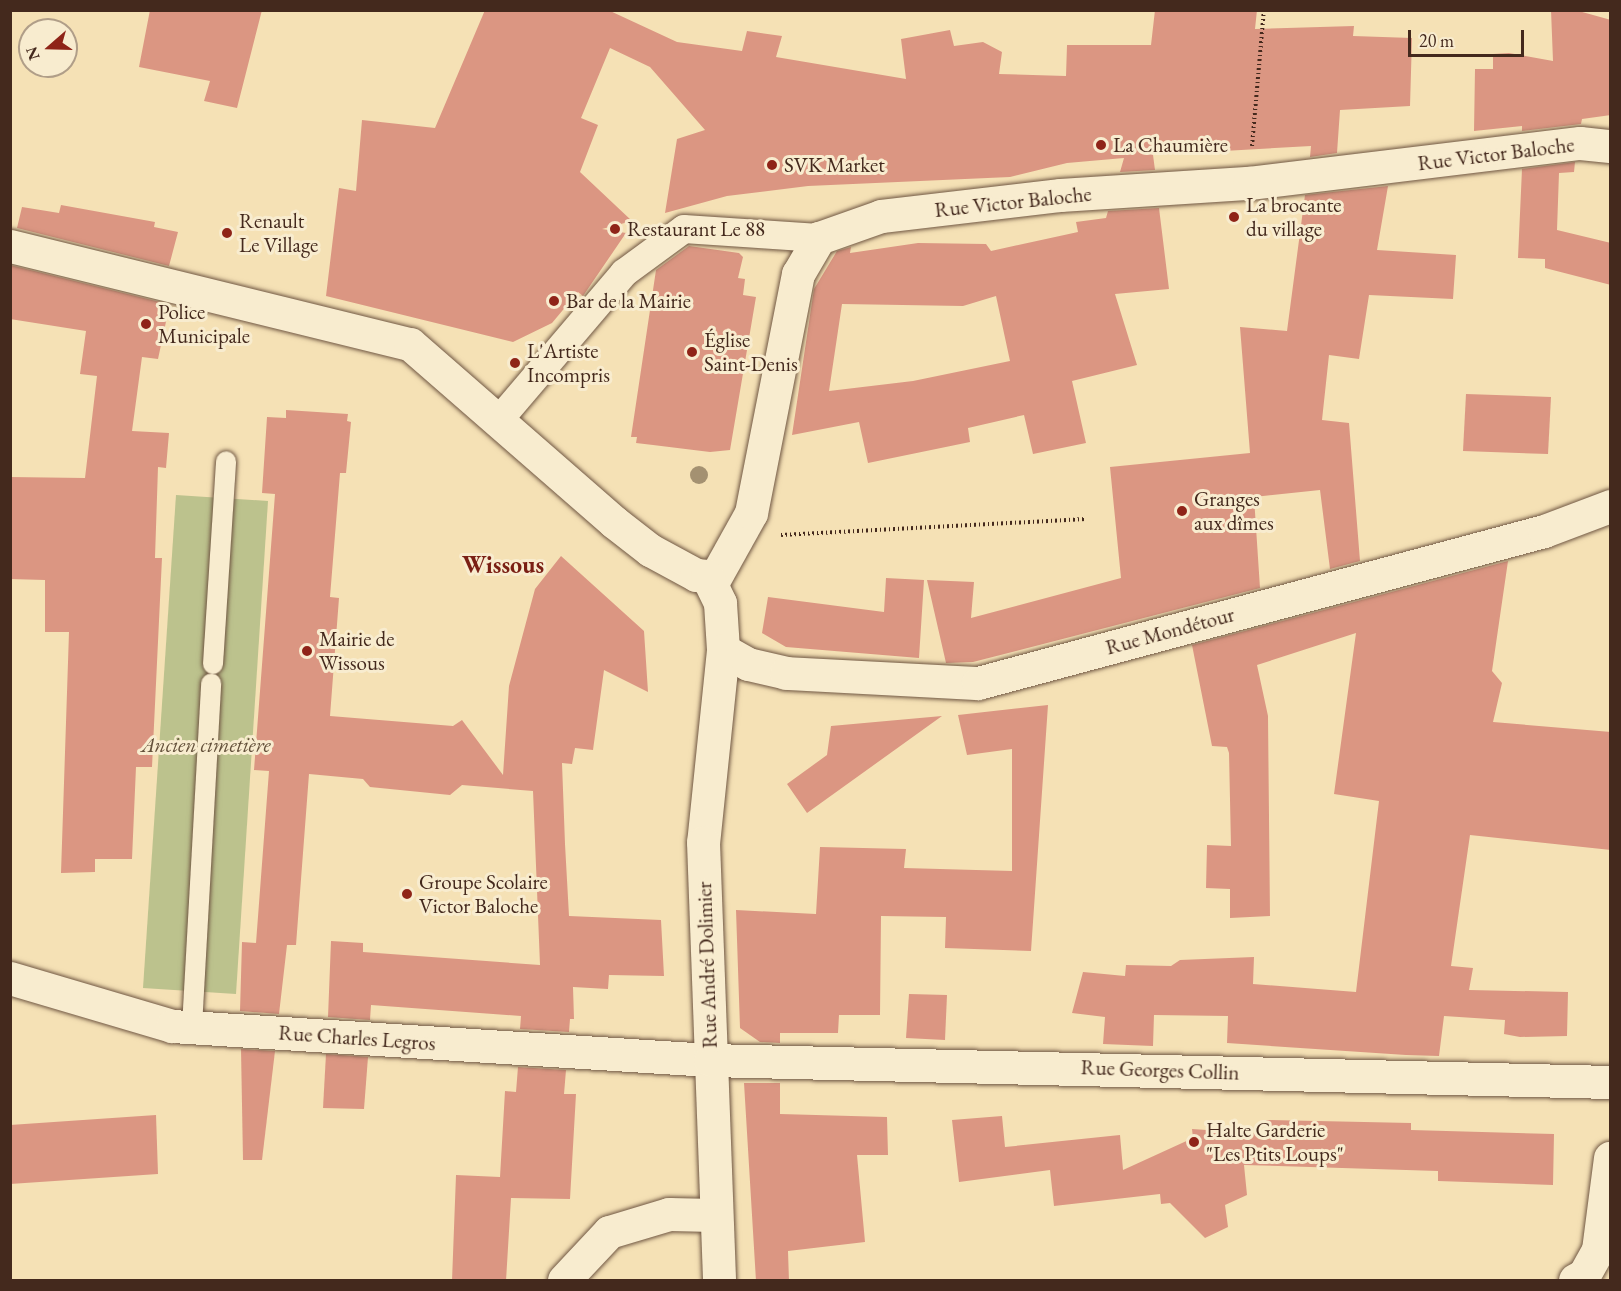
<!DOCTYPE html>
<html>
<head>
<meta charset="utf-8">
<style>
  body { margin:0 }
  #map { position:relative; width:1621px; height:1291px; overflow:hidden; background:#f5e1b5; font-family:"EB Garamond",serif }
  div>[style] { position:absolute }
  .green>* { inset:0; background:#bcc28d }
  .building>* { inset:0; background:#db9682 }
  .path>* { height:4px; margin-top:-2px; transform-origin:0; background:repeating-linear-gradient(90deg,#44291d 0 1.5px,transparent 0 4.5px) }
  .roads { filter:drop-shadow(0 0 2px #705743) drop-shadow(0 0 2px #705743) }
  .service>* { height:20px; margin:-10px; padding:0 10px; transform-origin:10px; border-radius:10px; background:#f8eccf }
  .pedestrian>* { height:28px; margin:-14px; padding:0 14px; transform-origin:14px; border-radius:14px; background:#f8eccf }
  .minor>* { height:33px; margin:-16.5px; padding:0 16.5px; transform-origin:16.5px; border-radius:16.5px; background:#f8eccf }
  .tertiary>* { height:33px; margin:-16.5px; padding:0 16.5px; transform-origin:16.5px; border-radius:16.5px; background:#f8eccf }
  .trees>* { width:18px; height:18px; margin:-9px; border-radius:50%; background:#a49171 }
  .dots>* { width:16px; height:16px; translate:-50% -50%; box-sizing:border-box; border:3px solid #f8eccf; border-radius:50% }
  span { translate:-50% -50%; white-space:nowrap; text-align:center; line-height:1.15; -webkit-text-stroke:6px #f8eccf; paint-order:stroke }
  .poi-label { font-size:21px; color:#44291d }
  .left { translate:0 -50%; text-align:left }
  .street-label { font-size:21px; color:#44291d }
  .park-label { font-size:21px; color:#624f39; font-style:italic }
  .quarter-label { font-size:24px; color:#7a1f14; font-weight:700 }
  .frame { position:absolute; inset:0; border:12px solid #44291d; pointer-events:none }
  .north { position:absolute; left:18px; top:18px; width:60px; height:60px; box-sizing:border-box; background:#f8eccf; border:2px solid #b09e88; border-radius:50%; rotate:250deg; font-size:16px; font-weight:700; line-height:24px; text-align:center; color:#44291d }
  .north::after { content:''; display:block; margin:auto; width:21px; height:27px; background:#8f2418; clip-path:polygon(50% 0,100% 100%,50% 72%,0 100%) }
  .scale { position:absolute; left:1408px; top:30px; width:116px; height:27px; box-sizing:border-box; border:3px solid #44291d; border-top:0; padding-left:8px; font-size:18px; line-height:21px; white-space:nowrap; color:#44291d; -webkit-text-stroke:4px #f8eccf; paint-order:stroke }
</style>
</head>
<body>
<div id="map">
  <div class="green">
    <div style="clip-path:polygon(176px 495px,268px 501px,236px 994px,143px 988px)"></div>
  </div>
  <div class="building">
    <div style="clip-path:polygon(150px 10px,262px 10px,237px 108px,204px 101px,210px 81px,139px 67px)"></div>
    <div style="clip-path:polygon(485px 10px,608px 10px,677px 42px,742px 51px,747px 31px,782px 36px,776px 57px,906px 79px,901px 39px,950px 30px,954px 46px,983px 42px,1002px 52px,999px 74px,1066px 76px,1067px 45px,1151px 45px,1155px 10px,1257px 10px,1255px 29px,1354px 26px,1353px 36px,1412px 38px,1410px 106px,1340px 110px,1337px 153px,1310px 157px,1311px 146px,1153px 155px,1155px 170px,1120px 172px,1124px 158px,1067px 163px,1010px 177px,808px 186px,727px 196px,665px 213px,677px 139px,705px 130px,650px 67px,610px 48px,581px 118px,598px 125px,580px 172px,632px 221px,602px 229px,626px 233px,583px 296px,578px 292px,552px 323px,513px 342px,326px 296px,339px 188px,356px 191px,362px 120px,435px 128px)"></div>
    <div style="clip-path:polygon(1551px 10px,1575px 10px,1611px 20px,1611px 115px,1582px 119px,1581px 124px,1522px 131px,1522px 126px,1474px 131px,1475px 69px,1493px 69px,1493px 54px,1509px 53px,1553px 61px)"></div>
    <div style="clip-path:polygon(1575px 162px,1574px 172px,1559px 173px,1557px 230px,1611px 243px,1611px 285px,1545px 268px,1545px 259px,1518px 258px,1522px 169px)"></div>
    <div style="clip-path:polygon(1388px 186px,1377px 250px,1456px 255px,1453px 299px,1369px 295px,1359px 359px,1329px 355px,1322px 420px,1349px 423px,1360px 561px,1330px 569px,1320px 490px,1254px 497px,1260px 588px,973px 662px,946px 663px,927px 580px,974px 582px,971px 618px,1121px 578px,1110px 467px,1250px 453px,1240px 327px,1287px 331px,1305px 195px)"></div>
    <div style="clip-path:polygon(61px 205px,155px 222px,154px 227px,178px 232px,169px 266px,17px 228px,22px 207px,59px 213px)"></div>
    <div style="clip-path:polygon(evenodd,1159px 208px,1169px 289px,1115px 294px,1137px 365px,1072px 381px,1086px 443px,1033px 454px,1024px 415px,968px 428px,970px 442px,868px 463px,859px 422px,792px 435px,814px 289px,837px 251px,851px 247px,850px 253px,918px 243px,986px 244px,991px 251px,1078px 232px,1076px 222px,1106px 218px,1108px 211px,1159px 208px,996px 296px,1010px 361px,913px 381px,829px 391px,842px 304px,963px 306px,996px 296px)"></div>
    <div style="clip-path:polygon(689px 246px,739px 253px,743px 257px,738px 278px,745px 279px,743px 295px,756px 297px,730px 450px,710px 452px,653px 445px,636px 443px,637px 437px,631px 437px,656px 270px)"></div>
    <div style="clip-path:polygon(10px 265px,160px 302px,157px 314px,167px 317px,158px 359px,142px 357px,132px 431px,169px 433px,166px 468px,158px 467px,155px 558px,162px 558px,152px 767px,136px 767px,132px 859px,95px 859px,95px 872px,61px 873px,69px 632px,45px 632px,45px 580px,10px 579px,10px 477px,85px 478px,97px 376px,80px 374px,86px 331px,10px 319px)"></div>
    <div style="clip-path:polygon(1466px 394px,1551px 397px,1548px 454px,1463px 451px)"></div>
    <div style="clip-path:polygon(286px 410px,348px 414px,347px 421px,351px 422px,346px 473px,340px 473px,330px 597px,339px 598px,330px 716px,453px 726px,462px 720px,503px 775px,509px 686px,535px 589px,561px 556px,644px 631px,648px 692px,604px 670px,593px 750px,575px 748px,572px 764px,562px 763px,565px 844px,569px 916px,661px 920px,664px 976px,609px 975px,608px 989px,573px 987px,574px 1019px,570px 1019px,569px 1032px,520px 1029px,521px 1016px,371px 1005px,370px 1020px,328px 1017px,331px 941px,363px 943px,363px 952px,540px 965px,533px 791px,462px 785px,450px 795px,370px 787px,363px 779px,309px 774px,296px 945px,287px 945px,279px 1014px,240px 1011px,242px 942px,256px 943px,269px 771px,254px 770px,275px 494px,262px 493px,267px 417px,286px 418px)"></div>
    <div style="clip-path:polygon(1508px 561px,1492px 671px,1502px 683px,1493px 722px,1611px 732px,1611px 850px,1470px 835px,1451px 966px,1473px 968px,1469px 990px,1568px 992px,1567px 1036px,1520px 1037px,1504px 1034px,1505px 1020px,1444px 1016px,1439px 1056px,1406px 1055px,1227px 1043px,1228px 1016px,1154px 1015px,1153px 1046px,1103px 1044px,1105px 1017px,1072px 1013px,1083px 972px,1125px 976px,1126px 965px,1171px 966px,1180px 960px,1254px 957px,1253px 984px,1356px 992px,1379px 801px,1334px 794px,1356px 633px,1257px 665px,1268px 716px,1270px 916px,1230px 918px,1230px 889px,1206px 888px,1207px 845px,1231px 846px,1229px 753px,1227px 747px,1212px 746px,1192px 645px)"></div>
    <div style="clip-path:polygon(886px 578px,924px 580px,919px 658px,786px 647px,762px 633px,768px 597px,884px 612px)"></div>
    <div style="clip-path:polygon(1048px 705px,1031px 951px,945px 948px,946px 917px,881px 916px,880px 1015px,839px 1015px,838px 1033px,780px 1033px,780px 1043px,760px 1042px,740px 1028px,736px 910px,816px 914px,820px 847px,906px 849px,904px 868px,1012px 871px,1012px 749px,967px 755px,958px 715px)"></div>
    <div style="clip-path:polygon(942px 716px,807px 813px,787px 784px,827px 755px,831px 726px)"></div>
    <div style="clip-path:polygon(909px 994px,947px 995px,945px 1040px,906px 1038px)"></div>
    <div style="clip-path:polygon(241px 1049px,275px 1051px,262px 1160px,243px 1160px)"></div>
    <div style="clip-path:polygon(326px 1054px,368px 1057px,364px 1109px,323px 1108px)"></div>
    <div style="clip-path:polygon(518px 1067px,566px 1070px,564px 1094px,576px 1094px,570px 1199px,511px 1198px,506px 1281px,452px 1281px,456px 1175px,500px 1177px,505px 1091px,516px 1092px)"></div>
    <div style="clip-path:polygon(744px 1083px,780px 1083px,780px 1114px,887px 1117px,888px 1155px,857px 1155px,865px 1242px,788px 1251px,789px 1281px,756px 1281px)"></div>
    <div style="clip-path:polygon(156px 1115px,158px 1174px,10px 1184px,10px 1125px)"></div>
    <div style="clip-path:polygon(1002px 1116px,1005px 1147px,1120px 1135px,1123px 1170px,1193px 1138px,1192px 1129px,1265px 1134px,1266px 1120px,1411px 1123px,1411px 1130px,1554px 1134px,1553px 1185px,1438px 1181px,1438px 1171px,1244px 1165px,1247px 1195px,1225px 1205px,1228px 1227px,1205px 1238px,1170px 1203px,1161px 1204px,1160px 1194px,1054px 1206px,1050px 1170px,959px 1182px,952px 1120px)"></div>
  </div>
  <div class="path">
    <div style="left:1252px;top:146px;width:137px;rotate:-85deg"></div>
    <div style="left:781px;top:535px;width:305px;rotate:-3deg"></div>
  </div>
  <div class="roads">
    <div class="service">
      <div style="left:213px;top:664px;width:203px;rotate:-86.3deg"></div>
      <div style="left:192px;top:1027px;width:344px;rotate:-86.8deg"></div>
    </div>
    <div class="pedestrian">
      <div style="left:499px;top:420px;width:193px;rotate:-49.6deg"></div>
      <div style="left:624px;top:273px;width:74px;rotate:-36.3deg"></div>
      <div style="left:684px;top:229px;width:135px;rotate:3.8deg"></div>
    </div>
    <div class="minor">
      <div style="left:712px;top:583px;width:80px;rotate:-60.9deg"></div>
      <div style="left:751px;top:513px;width:244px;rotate:-78.9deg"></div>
      <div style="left:798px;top:274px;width:42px;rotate:-59.7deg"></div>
      <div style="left:819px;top:238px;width:66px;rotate:-19.5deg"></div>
      <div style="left:881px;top:216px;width:181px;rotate:-6.7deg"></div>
      <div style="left:1061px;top:195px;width:188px;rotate:-3.7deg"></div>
      <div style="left:1249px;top:183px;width:333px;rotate:-6.9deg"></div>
      <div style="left:1580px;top:143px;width:30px;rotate:6deg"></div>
      <div style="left:10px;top:978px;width:169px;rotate:16.5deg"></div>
      <div style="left:172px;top:1026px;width:539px;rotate:3.62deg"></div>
      <div style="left:1575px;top:1280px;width:10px;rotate:-29deg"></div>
      <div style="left:1584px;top:1275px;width:29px;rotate:-61deg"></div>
      <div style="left:1598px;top:1250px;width:93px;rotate:-82.6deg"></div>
    </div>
    <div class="tertiary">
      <div style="left:10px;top:246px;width:412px;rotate:13.8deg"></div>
      <div style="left:410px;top:344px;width:271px;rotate:41.1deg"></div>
      <div style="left:614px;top:522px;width:46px;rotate:37.9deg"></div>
      <div style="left:650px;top:550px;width:52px;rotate:28.5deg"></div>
      <div style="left:696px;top:575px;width:11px;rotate:5deg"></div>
      <div style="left:707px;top:576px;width:30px;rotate:64deg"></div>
      <div style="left:720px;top:603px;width:47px;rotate:86.3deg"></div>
      <div style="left:723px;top:650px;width:193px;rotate:95.9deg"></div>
      <div style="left:703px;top:842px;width:438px;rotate:87.9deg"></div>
      <div style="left:723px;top:650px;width:29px;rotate:29deg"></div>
      <div style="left:748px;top:664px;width:39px;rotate:13deg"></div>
      <div style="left:786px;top:673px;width:192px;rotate:3deg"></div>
      <div style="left:978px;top:683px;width:586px;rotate:-15.03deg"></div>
      <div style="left:1544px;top:531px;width:71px;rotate:-20.7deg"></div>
      <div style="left:710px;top:1060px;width:900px;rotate:1.4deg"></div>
      <div style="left:564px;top:1280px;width:66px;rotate:-46.8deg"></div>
      <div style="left:609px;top:1232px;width:63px;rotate:-16.7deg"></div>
      <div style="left:669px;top:1214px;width:45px;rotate:1.3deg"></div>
    </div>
  </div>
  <div class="trees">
    <div style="left:699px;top:475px"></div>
  </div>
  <div class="dots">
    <div style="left:1101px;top:145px;background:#8f2418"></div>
    <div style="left:772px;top:165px;background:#8f2418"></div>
    <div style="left:1234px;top:217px;background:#8f2418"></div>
    <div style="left:615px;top:229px;background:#8f2418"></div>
    <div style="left:227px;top:233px;background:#8f2418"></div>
    <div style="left:554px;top:301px;background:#8f2418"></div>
    <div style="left:146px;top:324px;background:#8f2418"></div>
    <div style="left:692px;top:352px;background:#8f2418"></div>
    <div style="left:515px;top:363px;background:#8f2418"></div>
    <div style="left:1182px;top:511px;background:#8f2418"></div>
    <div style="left:307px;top:651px;background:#8f2418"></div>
    <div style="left:407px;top:894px;background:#8f2418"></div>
    <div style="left:1194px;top:1142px;background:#8f2418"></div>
  </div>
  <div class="poi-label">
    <span class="left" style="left:1113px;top:145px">La Chaumière</span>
    <span class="left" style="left:784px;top:165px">SVK Market</span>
    <span class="left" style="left:1246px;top:217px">La brocante<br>du village</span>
    <span class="left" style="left:239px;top:233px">Renault<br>Le Village</span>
    <span class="left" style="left:627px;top:229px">Restaurant Le 88</span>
    <span class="left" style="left:566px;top:301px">Bar de la Mairie</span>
    <span class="left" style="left:158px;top:324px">Police<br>Municipale</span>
    <span class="left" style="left:704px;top:352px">Église<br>Saint-Denis</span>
    <span class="left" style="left:527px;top:363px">L'Artiste<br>Incompris</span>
    <span class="left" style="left:1194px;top:511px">Granges<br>aux dîmes</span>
    <span class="left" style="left:319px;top:651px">Mairie de<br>Wissous</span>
    <span class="left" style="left:419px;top:894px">Groupe Scolaire<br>Victor Baloche</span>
    <span class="left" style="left:1206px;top:1142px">Halte Garderie<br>"Les Ptits Loups"</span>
  </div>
  <div class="street-label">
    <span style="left:1496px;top:154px;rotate:-7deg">Rue Victor Baloche</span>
    <span style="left:1013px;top:202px;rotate:-6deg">Rue Victor Baloche</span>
    <span style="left:1170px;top:631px;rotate:-15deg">Rue Mondétour</span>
    <span style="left:707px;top:965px;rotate:-92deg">Rue André Dolimier</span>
    <span style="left:357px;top:1038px;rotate:4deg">Rue Charles Legros</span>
    <span style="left:1160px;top:1070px;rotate:2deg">Rue Georges Collin</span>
  </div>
  <div class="park-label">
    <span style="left:206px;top:745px">Ancien cimetière</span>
  </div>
  <div class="quarter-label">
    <span style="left:503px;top:565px">Wissous</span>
  </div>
  <div class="frame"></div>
  <div class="north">N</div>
  <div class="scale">20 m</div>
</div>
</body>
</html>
